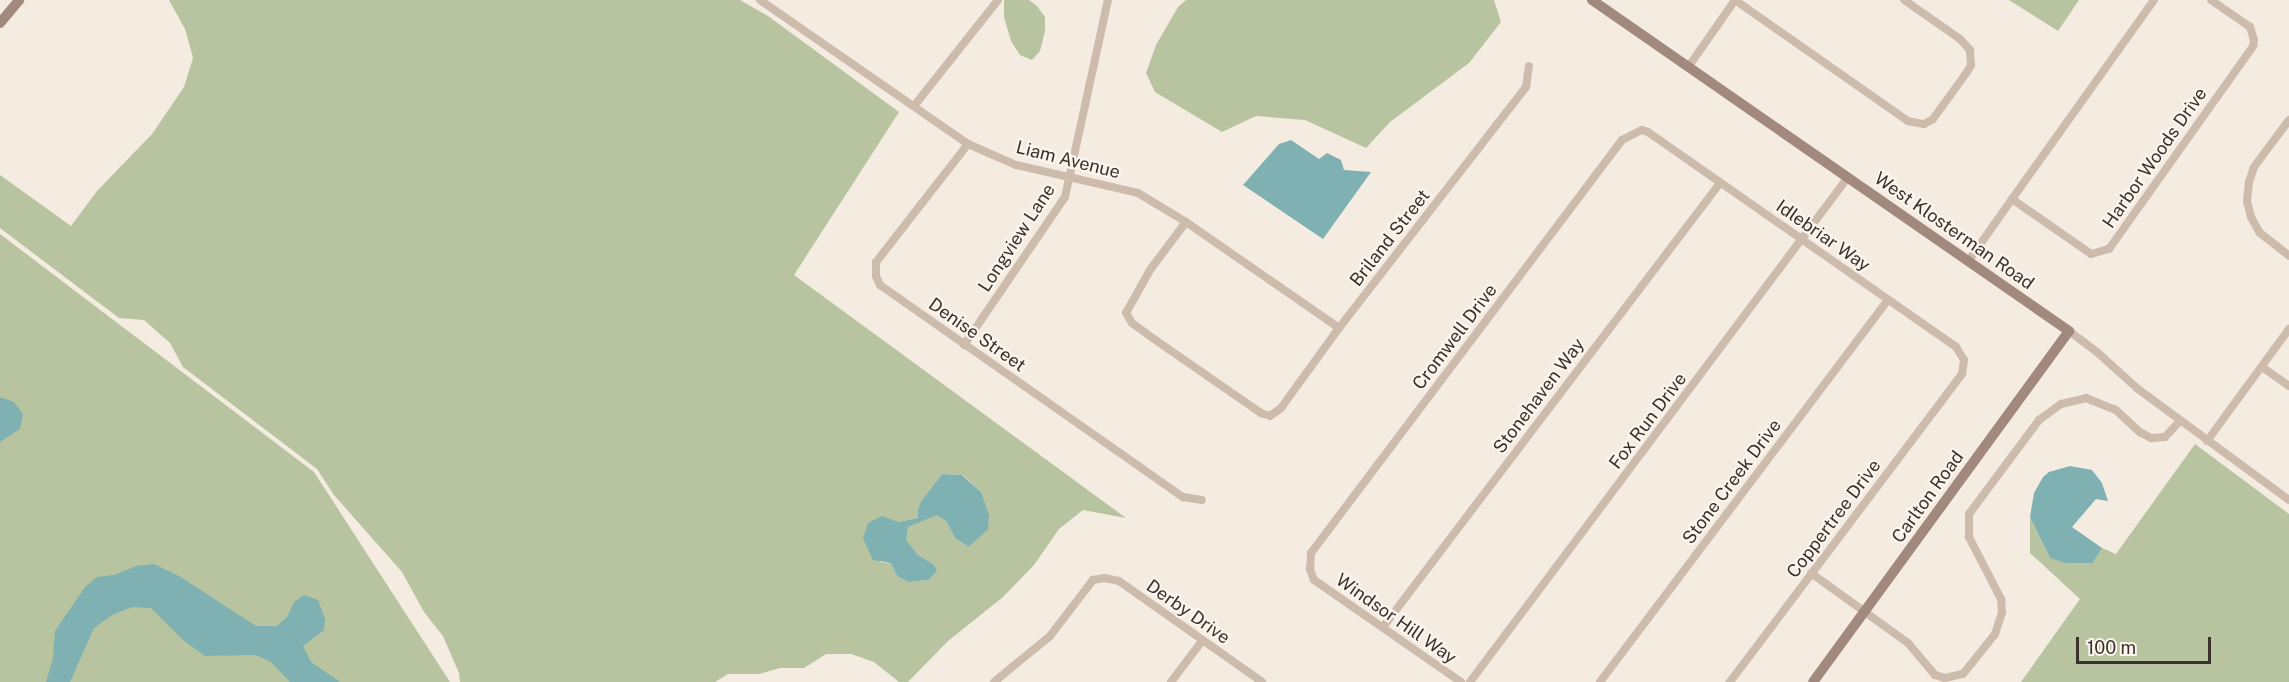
<!DOCTYPE html>
<html>
<head>
<meta charset="utf-8">
<style>
  body { margin:0 }
  #map { position:relative; width:2289px; height:682px; overflow:hidden; background:#f4ebe1; font-family:"Public Sans",sans-serif }
  div>[style] { position:absolute }
  .green>* { inset:0; background:#b8c4a0 }
  .water>* { inset:0; background:#7fb0b2 }
  .street>* { height:8px; margin:-4px; padding:0 4px; transform-origin:4px; border-radius:4px; background:#cdbbac }
  .secondary>* { height:10px; margin:-5px; padding:0 5px; transform-origin:5px; border-radius:5px; background:#a18a7d }
  span { translate:-50% -50%; white-space:nowrap; text-align:center; line-height:1.15; -webkit-text-stroke:4.5px #fbf5ee; paint-order:stroke }
  .street-label { font-size:18px; color:#3b302b }
  .scale { position:absolute; left:2076px; top:637px; width:135px; height:27px; box-sizing:border-box; border:3px solid #3b302b; border-top:0; padding-left:8px; font-size:18px; line-height:21px; white-space:nowrap; color:#3b302b; -webkit-text-stroke:4px #fbf5ee; paint-order:stroke }
</style>
</head>
<body>
<div id="map">
  <div class="green">
    <div style="clip-path:polygon(evenodd,169px 0,740px 0,768px 16px,899px 112px,794px 275px,1126px 518px,1083px 510px,1059px 529px,1034px 565px,1003px 597px,948px 641px,908px 682px,899px 682px,874px 662px,851px 654px,826px 654px,804px 668px,780px 668px,759px 674px,728px 674px,715px 682px,460px 682px,459px 673px,443px 636px,424px 612px,402px 572px,334px 495px,317px 469px,183px 367px,170px 343px,144px 320px,119px 318px,0 228px,0 175px,71px 226px,97px 191px,152px 134px,184px 87px,193px 58px,185px 29px,169px 0,942px 474px,963px 475px,981px 492px,978px 538px,969px 547px,955px 538px,946px 521px,937px 514px,908px 527px,905px 540px,918px 555px,933px 564px,929px 580px,908px 582px,897px 576px,891px 563px,880px 562px,898px 522px,918px 518px,922px 500px,942px 474px)"></div>
    <div style="clip-path:polygon(1004px 0,1029px 0,1037px 6px,1045px 17px,1045px 31px,1040px 51px,1032px 60px,1020px 55px,1011px 41px,1004px 17px)"></div>
    <div style="clip-path:polygon(1186px 0,1494px 0,1501px 22px,1469px 63px,1390px 122px,1366px 148px,1305px 120px,1256px 116px,1222px 132px,1155px 92px,1146px 73px,1156px 45px,1178px 7px)"></div>
    <div style="clip-path:polygon(2009px 0,2079px 0,2058px 31px)"></div>
    <div style="clip-path:polygon(0 234px,314px 472px,450px 682px,0 682px)"></div>
    <div style="clip-path:polygon(2195px 444px,2289px 514px,2289px 682px,2021px 682px,2080px 599px,2030px 553px,2030px 517px,2050px 558px,2093px 563px,2102px 548px,2116px 554px)"></div>
  </div>
  <div class="water">
    <div style="clip-path:polygon(1291px 140px,1319px 159px,1327px 153px,1341px 160px,1344px 170px,1371px 172px,1323px 239px,1243px 185px,1279px 144px)"></div>
    <div style="clip-path:polygon(0 397px,14px 402px,23px 414px,20px 429px,0 442px)"></div>
    <div style="clip-path:polygon(2070px 466px,2092px 470px,2102px 483px,2108px 501px,2096px 499px,2072px 527px,2102px 548px,2093px 563px,2066px 563px,2050px 558px,2030px 517px,2034px 493px,2043px 477px,2049px 472px)"></div>
    <div style="clip-path:polygon(942px 474px,962px 475px,981px 492px,989px 515px,988px 529px,969px 547px,955px 538px,946px 521px,937px 515px,908px 527px,906px 540px,918px 555px,933px 564px,937px 570px,929px 580px,908px 582px,897px 576px,891px 563px,873px 560px,863px 538px,868px 523px,882px 516px,898px 522px,918px 518px,918px 510px,922px 500px)"></div>
    <div style="clip-path:polygon(154px 564px,179px 576px,256px 626px,277px 626px,287px 617px,294px 602px,304px 595px,318px 600px,325px 619px,324px 630px,303px 646px,311px 662px,340px 682px,290px 682px,271px 662px,256px 655px,205px 656px,183px 640px,151px 608px,132px 607px,112px 615px,94px 628px,70px 682px,46px 682px,53px 658px,55px 631px,85px 587px,97px 577px,114px 575px,136px 566px)"></div>
  </div>
  <div class="street">
    <div style="left:760px;top:0;width:253px;rotate:34.7deg"></div>
    <div style="left:968px;top:144px;width:52px;rotate:23.6deg"></div>
    <div style="left:1016px;top:165px;width:125px;rotate:12.9deg"></div>
    <div style="left:1138px;top:193px;width:56px;rotate:31.1deg"></div>
    <div style="left:1186px;top:222px;width:186px;rotate:34.7deg"></div>
    <div style="left:1735px;top:0;width:211px;rotate:35deg"></div>
    <div style="left:1908px;top:121px;width:16px;rotate:11deg"></div>
    <div style="left:1924px;top:124px;width:10px;rotate:-29deg"></div>
    <div style="left:1933px;top:119px;width:58px;rotate:-54.1deg"></div>
    <div style="left:1967px;top:72px;width:8px;rotate:-60deg"></div>
    <div style="left:1971px;top:65px;width:15px;rotate:-94deg"></div>
    <div style="left:1970px;top:50px;width:15px;rotate:-132deg"></div>
    <div style="left:1960px;top:39px;width:68px;rotate:-145.1deg"></div>
    <div style="left:2154px;top:0;width:244px;rotate:125.5deg"></div>
    <div style="left:2012px;top:199px;width:96px;rotate:34.8deg"></div>
    <div style="left:2091px;top:254px;width:19px;rotate:-16deg"></div>
    <div style="left:2109px;top:249px;width:249px;rotate:-54.6deg"></div>
    <div style="left:2253px;top:46px;width:6px;rotate:-81deg"></div>
    <div style="left:2254px;top:40px;width:14px;rotate:-107deg"></div>
    <div style="left:2250px;top:27px;width:47px;rotate:-145.3deg"></div>
    <div style="left:1689px;top:66px;width:80px;rotate:-55.1deg"></div>
    <div style="left:914px;top:106px;width:135px;rotate:-51.6deg"></div>
    <div style="left:2289px;top:120px;width:59px;rotate:126.7deg"></div>
    <div style="left:2254px;top:167px;width:16px;rotate:108deg"></div>
    <div style="left:2249px;top:182px;width:19px;rotate:96deg"></div>
    <div style="left:2247px;top:201px;width:16px;rotate:76deg"></div>
    <div style="left:2251px;top:217px;width:18px;rotate:61deg"></div>
    <div style="left:2260px;top:233px;width:37px;rotate:38deg"></div>
    <div style="left:968px;top:144px;width:150px;rotate:127.9deg"></div>
    <div style="left:876px;top:262px;width:14px;rotate:90deg"></div>
    <div style="left:876px;top:276px;width:10px;rotate:66deg"></div>
    <div style="left:880px;top:285px;width:370px;rotate:35deg"></div>
    <div style="left:1183px;top:497px;width:19px;rotate:9deg"></div>
    <div style="left:1186px;top:222px;width:60px;rotate:126.9deg"></div>
    <div style="left:1150px;top:270px;width:49px;rotate:119.2deg"></div>
    <div style="left:1126px;top:313px;width:12px;rotate:59deg"></div>
    <div style="left:1132px;top:323px;width:27px;rotate:36deg"></div>
    <div style="left:1154px;top:339px;width:130px;rotate:34.7deg"></div>
    <div style="left:1261px;top:413px;width:9px;rotate:18deg"></div>
    <div style="left:1270px;top:416px;width:14px;rotate:-36deg"></div>
    <div style="left:1281px;top:408px;width:99px;rotate:-54.1deg"></div>
    <div style="left:1339px;top:328px;width:305px;rotate:-52.2deg"></div>
    <div style="left:1526px;top:87px;width:21px;rotate:-82deg"></div>
    <div style="left:1969px;top:260px;width:75px;rotate:-54.8deg"></div>
    <div style="left:2069px;top:331px;width:35px;rotate:37deg"></div>
    <div style="left:2097px;top:352px;width:55px;rotate:42.1deg"></div>
    <div style="left:2138px;top:389px;width:187px;rotate:36.3deg"></div>
    <div style="left:964px;top:345px;width:179px;rotate:-55.7deg"></div>
    <div style="left:1065px;top:197px;width:202px;rotate:-77.7deg"></div>
    <div style="left:2262px;top:367px;width:33px;rotate:35deg"></div>
    <div style="left:2207px;top:441px;width:139px;rotate:-53.8deg"></div>
    <div style="left:1811px;top:573px;width:120px;rotate:35.8deg"></div>
    <div style="left:1908px;top:643px;width:42px;rotate:49.8deg"></div>
    <div style="left:1935px;top:675px;width:10px;rotate:17deg"></div>
    <div style="left:1945px;top:678px;width:18px;rotate:-13deg"></div>
    <div style="left:1963px;top:674px;width:51px;rotate:-51.3deg"></div>
    <div style="left:1995px;top:634px;width:23px;rotate:-72deg"></div>
    <div style="left:2002px;top:612px;width:13px;rotate:-94deg"></div>
    <div style="left:2001px;top:599px;width:70px;rotate:-117.3deg"></div>
    <div style="left:1969px;top:537px;width:23px;rotate:-90deg"></div>
    <div style="left:1969px;top:514px;width:117px;rotate:-53.3deg"></div>
    <div style="left:2039px;top:420px;width:27px;rotate:-36deg"></div>
    <div style="left:2061px;top:404px;width:26px;rotate:-13deg"></div>
    <div style="left:2086px;top:398px;width:32px;rotate:22deg"></div>
    <div style="left:2116px;top:410px;width:33px;rotate:43deg"></div>
    <div style="left:2140px;top:432px;width:13px;rotate:29deg"></div>
    <div style="left:2151px;top:438px;width:14px;rotate:-4deg"></div>
    <div style="left:2165px;top:437px;width:22px;rotate:-47deg"></div>
    <div style="left:1383px;top:627px;width:557px;rotate:-52.8deg"></div>
    <div style="left:994px;top:682px;width:72px;rotate:-39.4deg"></div>
    <div style="left:1050px;top:636px;width:71px;rotate:-52.5deg"></div>
    <div style="left:1093px;top:580px;width:11px;rotate:-10deg"></div>
    <div style="left:1104px;top:578px;width:15px;rotate:11deg"></div>
    <div style="left:1119px;top:581px;width:175px;rotate:35.2deg"></div>
    <div style="left:1171px;top:682px;width:51px;rotate:-52.9deg"></div>
    <div style="left:1461px;top:682px;width:179px;rotate:-145.2deg"></div>
    <div style="left:1314px;top:580px;width:12px;rotate:-110deg"></div>
    <div style="left:1310px;top:569px;width:16px;rotate:-86deg"></div>
    <div style="left:1311px;top:553px;width:517px;rotate:-53.02deg"></div>
    <div style="left:1622px;top:140px;width:22px;rotate:-27deg"></div>
    <div style="left:1642px;top:130px;width:6px;rotate:18deg"></div>
    <div style="left:1648px;top:132px;width:376px;rotate:34.9deg"></div>
    <div style="left:1956px;top:347px;width:15px;rotate:58deg"></div>
    <div style="left:1964px;top:360px;width:14px;rotate:98deg"></div>
    <div style="left:1962px;top:374px;width:386px;rotate:127deg"></div>
    <div style="left:1470px;top:682px;width:631px;rotate:-53.18deg"></div>
    <div style="left:1600px;top:682px;width:478px;rotate:-53deg"></div>
  </div>
  <div class="secondary">
    <div style="left:1592px;top:0;width:581px;rotate:34.76deg"></div>
    <div style="left:2069px;top:331px;width:434px;rotate:126.1deg"></div>
    <div style="left:0;top:23px;width:30px;rotate:-50deg"></div>
  </div>
  <div class="street-label">
    <span style="left:2155px;top:158px;rotate:-55deg">Harbor Woods Drive</span>
    <span style="left:1068px;top:160px;rotate:14deg">Liam Avenue</span>
    <span style="left:1954px;top:231px;rotate:35deg">West Klosterman Road</span>
    <span style="left:1823px;top:236px;rotate:35deg">Idlebriar Way</span>
    <span style="left:1017px;top:238px;rotate:-57deg">Longview Lane</span>
    <span style="left:1390px;top:238px;rotate:-52deg">Briland Street</span>
    <span style="left:977px;top:335px;rotate:35deg">Denise Street</span>
    <span style="left:1455px;top:337px;rotate:-53deg">Cromwell Drive</span>
    <span style="left:1539px;top:396px;rotate:-53deg">Stonehaven Way</span>
    <span style="left:1648px;top:421px;rotate:-53deg">Fox Run Drive</span>
    <span style="left:1732px;top:482px;rotate:-53deg">Stone Creek Drive</span>
    <span style="left:1928px;top:497px;rotate:-54deg">Carlton Road</span>
    <span style="left:1834px;top:519px;rotate:-53deg">Coppertree Drive</span>
    <span style="left:1188px;top:612px;rotate:35deg">Derby Drive</span>
    <span style="left:1396px;top:619px;rotate:35deg">Windsor Hill Way</span>
  </div>
  <div class="scale">100 m</div>
</div>
</body>
</html>
